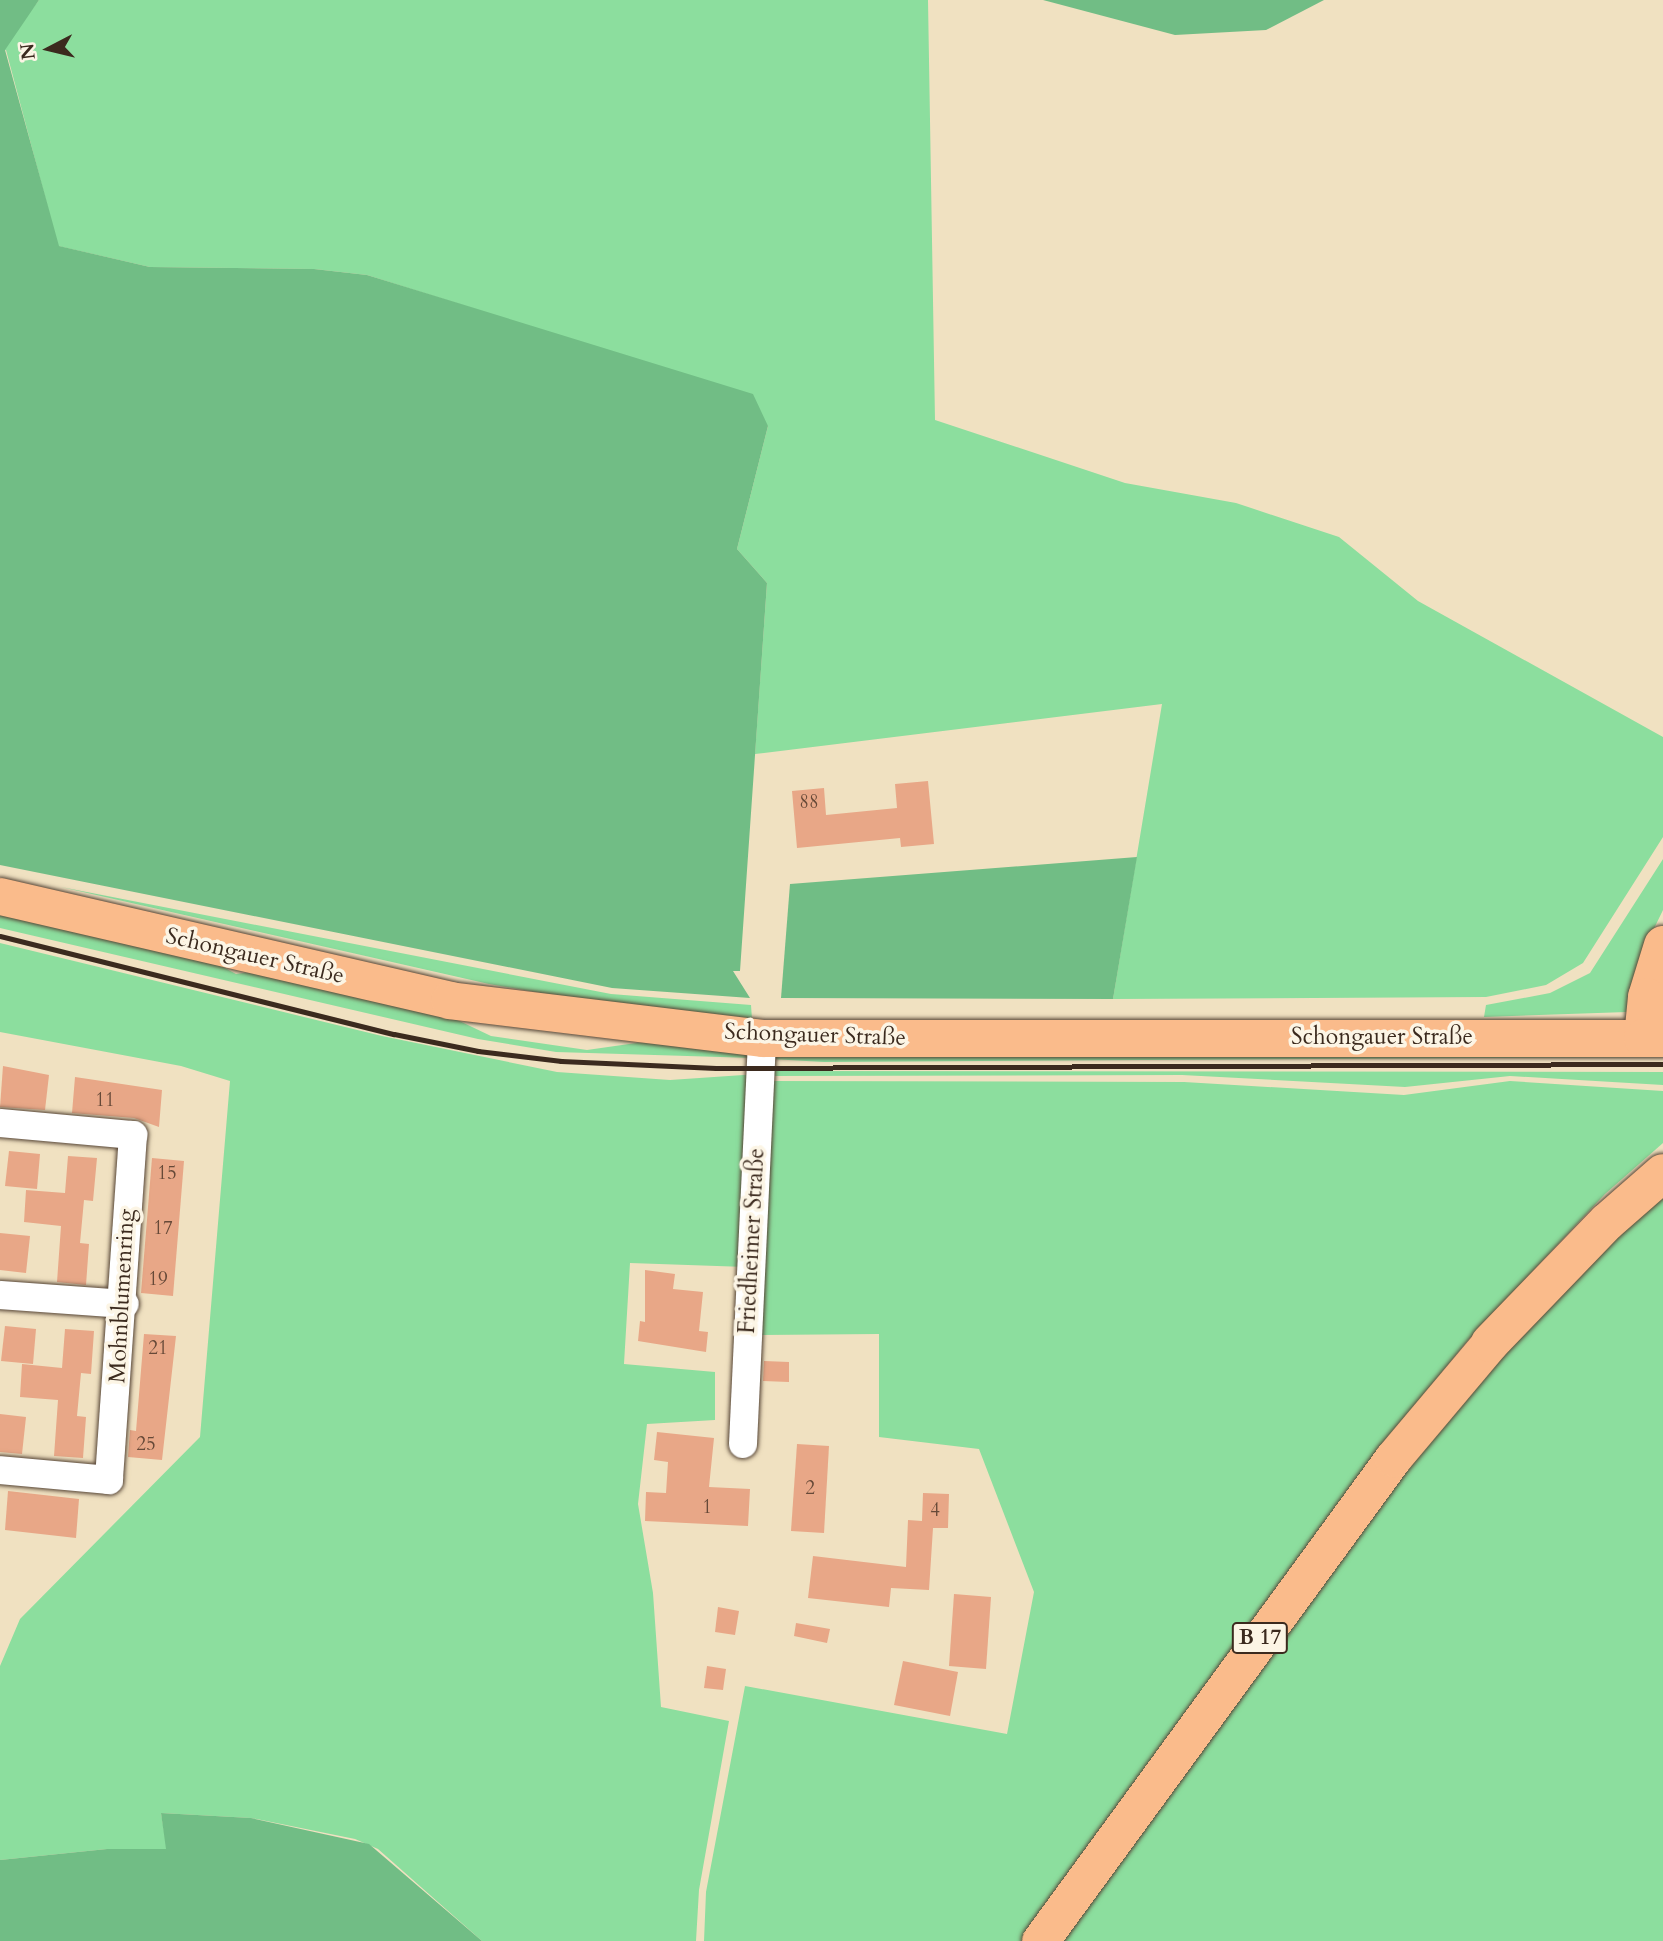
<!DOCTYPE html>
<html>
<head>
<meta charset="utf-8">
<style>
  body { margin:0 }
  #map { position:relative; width:1663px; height:1941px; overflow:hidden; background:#f0e1c1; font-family:Cardo,serif }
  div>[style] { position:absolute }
  .green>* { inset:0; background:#8cde9e }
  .forest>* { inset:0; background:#71bd85 }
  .building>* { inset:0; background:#e8a787 }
  .roads { filter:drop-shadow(0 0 2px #564536) drop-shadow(0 0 2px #564536) }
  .minor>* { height:28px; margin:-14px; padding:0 14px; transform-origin:14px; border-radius:14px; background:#fff }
  .major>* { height:37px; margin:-18.5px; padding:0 18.5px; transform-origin:18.5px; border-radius:18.5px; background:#fabb8b }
  .highway>* { height:38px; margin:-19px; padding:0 19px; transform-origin:19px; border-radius:19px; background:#fabb8b }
  .rail>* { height:5px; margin:-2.5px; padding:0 2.5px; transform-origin:2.5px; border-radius:2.5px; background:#3b2a1e }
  span { translate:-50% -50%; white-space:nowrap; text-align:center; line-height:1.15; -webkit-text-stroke:7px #fcf5e5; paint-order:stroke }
  .number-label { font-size:19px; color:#664938 }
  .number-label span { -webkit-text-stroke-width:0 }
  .shield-label span { padding:2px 5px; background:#fcf5e5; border:2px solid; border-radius:5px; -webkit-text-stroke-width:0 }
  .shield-label { font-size:21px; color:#3b2a1e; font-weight:700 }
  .street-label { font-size:23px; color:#3b2a1e }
  .north { position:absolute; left:14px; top:14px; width:70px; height:70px; -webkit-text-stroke:5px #fcf5e5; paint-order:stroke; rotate:263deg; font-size:19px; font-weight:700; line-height:28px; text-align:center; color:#3b2a1e }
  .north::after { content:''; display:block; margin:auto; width:24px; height:32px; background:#3b2a1e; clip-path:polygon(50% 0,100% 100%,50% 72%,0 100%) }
</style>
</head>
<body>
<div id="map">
  <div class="green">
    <div style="clip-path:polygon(39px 0,928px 0,935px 420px,1125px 483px,1236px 503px,1339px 537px,1418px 601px,1663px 737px,1663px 837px,1583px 963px,1546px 985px,1486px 997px,1113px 999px,1162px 704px,755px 754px,767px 583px,737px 549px,768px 426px,589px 345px,367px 275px,314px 269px,150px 267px,58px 246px,6px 50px,0 52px)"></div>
    <div style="clip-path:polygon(1663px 859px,1663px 910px,1645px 947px,1627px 1012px,1484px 1017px,1486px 1005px,1550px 993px,1590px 973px)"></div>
    <div style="clip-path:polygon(61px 887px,611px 994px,751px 1005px,752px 1019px,599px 1003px,489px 984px)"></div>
    <div style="clip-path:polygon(0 910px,212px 961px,236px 974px,250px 972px,449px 1016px,491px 1036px,587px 1050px,650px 1041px,734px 1046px,753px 1058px,556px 1052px,478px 1039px,0 928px)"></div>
    <div style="clip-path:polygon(0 943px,382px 1036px,557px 1072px,670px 1080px,758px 1074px,746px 1267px,630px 1263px,624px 1364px,715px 1372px,715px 1420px,647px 1424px,638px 1504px,653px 1593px,661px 1707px,729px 1721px,699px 1890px,696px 1941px,482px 1941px,378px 1849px,355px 1839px,251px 1818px,161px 1813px,167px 1849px,107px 1849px,0 1860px,0 1666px,20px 1619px,200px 1437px,230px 1081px,181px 1066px,0 1032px)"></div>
    <div style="clip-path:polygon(776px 1051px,1517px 1051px,1663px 1057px,824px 1062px,771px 1059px)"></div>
    <div style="clip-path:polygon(770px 1071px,1663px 1072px,1663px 1085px,1510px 1076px,1405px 1087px,1182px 1075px,770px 1076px)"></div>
    <div style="clip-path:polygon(765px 1081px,1184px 1082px,1404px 1095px,1510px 1081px,1663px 1091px,1663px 1143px,1605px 1194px,1469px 1339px,1377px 1451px,1027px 1941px,704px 1941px,706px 1892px,745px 1686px,1007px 1734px,1034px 1592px,979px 1449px,879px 1437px,879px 1334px,750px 1335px)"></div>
    <div style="clip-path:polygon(1663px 1180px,1663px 1941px,1053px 1941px,1397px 1463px)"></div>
  </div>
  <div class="forest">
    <div style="clip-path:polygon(0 0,39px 0,5px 50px,59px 246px,150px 267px,314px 269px,367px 275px,753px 394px,768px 426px,737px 549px,767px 583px,740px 971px,733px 971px,750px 998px,612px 988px,0 865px)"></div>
    <div style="clip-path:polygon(1043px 0,1324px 0,1266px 30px,1175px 35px)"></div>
    <div style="clip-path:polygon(1137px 857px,1113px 999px,781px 998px,790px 884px)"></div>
    <div style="clip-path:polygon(161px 1813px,251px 1818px,369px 1844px,482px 1941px,0 1941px,0 1860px,107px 1849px,166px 1849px)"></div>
  </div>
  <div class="building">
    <div style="clip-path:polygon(928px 781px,934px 844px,901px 847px,900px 838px,797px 848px,792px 791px,824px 788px,826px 815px,897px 808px,895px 784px)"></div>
    <div style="clip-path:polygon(3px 1066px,49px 1075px,45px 1110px,0 1107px)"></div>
    <div style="clip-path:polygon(75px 1077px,162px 1090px,159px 1127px,134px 1118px,72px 1113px)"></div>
    <div style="clip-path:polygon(9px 1151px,40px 1154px,37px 1189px,5px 1186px)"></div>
    <div style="clip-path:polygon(68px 1156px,97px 1158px,93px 1201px,84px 1200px,80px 1243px,89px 1244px,86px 1285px,57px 1282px,61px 1226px,24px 1222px,26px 1190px,65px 1193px)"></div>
    <div style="clip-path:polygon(152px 1158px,184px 1161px,173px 1296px,141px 1293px)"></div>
    <div style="clip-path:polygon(0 1233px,30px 1236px,26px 1273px,0 1270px)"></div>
    <div style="clip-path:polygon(645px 1270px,675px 1274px,673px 1289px,703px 1292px,699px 1331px,708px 1332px,706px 1352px,638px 1341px,640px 1321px,645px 1322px)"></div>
    <div style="clip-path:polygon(5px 1326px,36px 1329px,33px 1364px,1px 1361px)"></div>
    <div style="clip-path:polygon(65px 1329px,94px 1331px,91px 1374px,81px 1373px,77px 1416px,86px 1417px,83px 1458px,54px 1456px,58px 1400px,20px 1397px,22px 1364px,62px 1368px)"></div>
    <div style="clip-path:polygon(144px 1334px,176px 1336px,162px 1460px,128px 1457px,130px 1430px,136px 1431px)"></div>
    <div style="clip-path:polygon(764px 1361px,789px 1362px,789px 1382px,763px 1381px)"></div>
    <div style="clip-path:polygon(0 1414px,26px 1417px,22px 1454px,0 1452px)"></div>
    <div style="clip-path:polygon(657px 1432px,714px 1438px,709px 1487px,750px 1489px,748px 1526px,645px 1521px,646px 1492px,666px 1493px,668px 1462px,654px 1460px)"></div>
    <div style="clip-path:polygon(797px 1444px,829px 1446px,824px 1533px,791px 1531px)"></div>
    <div style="clip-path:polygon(8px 1491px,79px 1499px,76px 1538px,5px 1530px)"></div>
    <div style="clip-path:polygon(923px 1493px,949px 1494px,948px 1528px,933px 1528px,929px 1590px,891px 1588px,889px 1607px,808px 1598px,813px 1556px,906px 1567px,908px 1520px,922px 1521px)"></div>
    <div style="clip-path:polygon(954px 1594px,991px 1597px,986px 1669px,949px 1666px)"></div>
    <div style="clip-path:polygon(718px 1607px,739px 1611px,735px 1635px,715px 1632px)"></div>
    <div style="clip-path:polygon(796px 1623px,830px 1629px,827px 1643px,794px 1636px)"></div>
    <div style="clip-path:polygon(903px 1661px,958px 1672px,950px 1716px,894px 1705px)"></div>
    <div style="clip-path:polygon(707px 1666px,726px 1669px,723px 1690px,704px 1688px)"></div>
  </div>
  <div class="roads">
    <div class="minor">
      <div style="left:0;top:1123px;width:134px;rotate:5.2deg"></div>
      <div style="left:133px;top:1135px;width:346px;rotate:94deg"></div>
      <div style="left:109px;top:1480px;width:109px;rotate:-174.8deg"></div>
      <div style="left:0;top:1295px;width:125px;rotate:4.1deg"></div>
      <div style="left:743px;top:1444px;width:406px;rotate:-87.3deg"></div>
    </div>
    <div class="major">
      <div style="left:0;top:896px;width:461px;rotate:13deg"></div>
      <div style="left:449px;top:1000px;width:315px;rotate:6.9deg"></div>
      <div style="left:762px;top:1038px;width:881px"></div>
      <div style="left:1040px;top:1941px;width:598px;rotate:-53.84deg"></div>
      <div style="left:1393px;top:1458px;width:150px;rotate:-49.9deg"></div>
    </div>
    <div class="highway">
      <div style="left:1663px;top:945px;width:54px;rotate:107.1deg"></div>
      <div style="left:1647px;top:997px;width:41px;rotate:95.6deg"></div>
      <div style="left:1643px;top:1038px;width:20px"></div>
      <div style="left:1490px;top:1343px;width:168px;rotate:-46deg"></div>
      <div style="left:1607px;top:1222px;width:74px;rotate:-41.2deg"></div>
    </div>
  </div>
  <div class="rail">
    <div style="left:0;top:936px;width:406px;rotate:14deg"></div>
    <div style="left:394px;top:1034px;width:86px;rotate:11.4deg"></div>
    <div style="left:478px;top:1051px;width:84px;rotate:6.9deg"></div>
    <div style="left:561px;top:1061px;width:155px;rotate:2.6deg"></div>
    <div style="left:716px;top:1068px;width:947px;rotate:-0.24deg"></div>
  </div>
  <div class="number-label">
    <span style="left:809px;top:803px">88</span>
    <span style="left:105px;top:1101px">11</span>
    <span style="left:167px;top:1174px">15</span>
    <span style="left:163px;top:1229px">17</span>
    <span style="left:158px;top:1280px">19</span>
    <span style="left:158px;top:1349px">21</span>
    <span style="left:146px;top:1445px">25</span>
    <span style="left:810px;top:1489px">2</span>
    <span style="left:707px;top:1508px">1</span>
    <span style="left:935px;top:1511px">4</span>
  </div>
  <div class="shield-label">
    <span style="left:1260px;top:1638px">B 17</span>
  </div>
  <div class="street-label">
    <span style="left:255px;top:956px;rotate:13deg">Schongauer Straße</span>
    <span style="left:815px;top:1035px;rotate:2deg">Schongauer Straße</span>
    <span style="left:1382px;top:1037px">Schongauer Straße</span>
    <span style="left:752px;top:1241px;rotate:-87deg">Friedheimer Straße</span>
    <span style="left:122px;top:1296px;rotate:-87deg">Mohnblumenring</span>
  </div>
  <div class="north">N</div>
</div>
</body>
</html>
